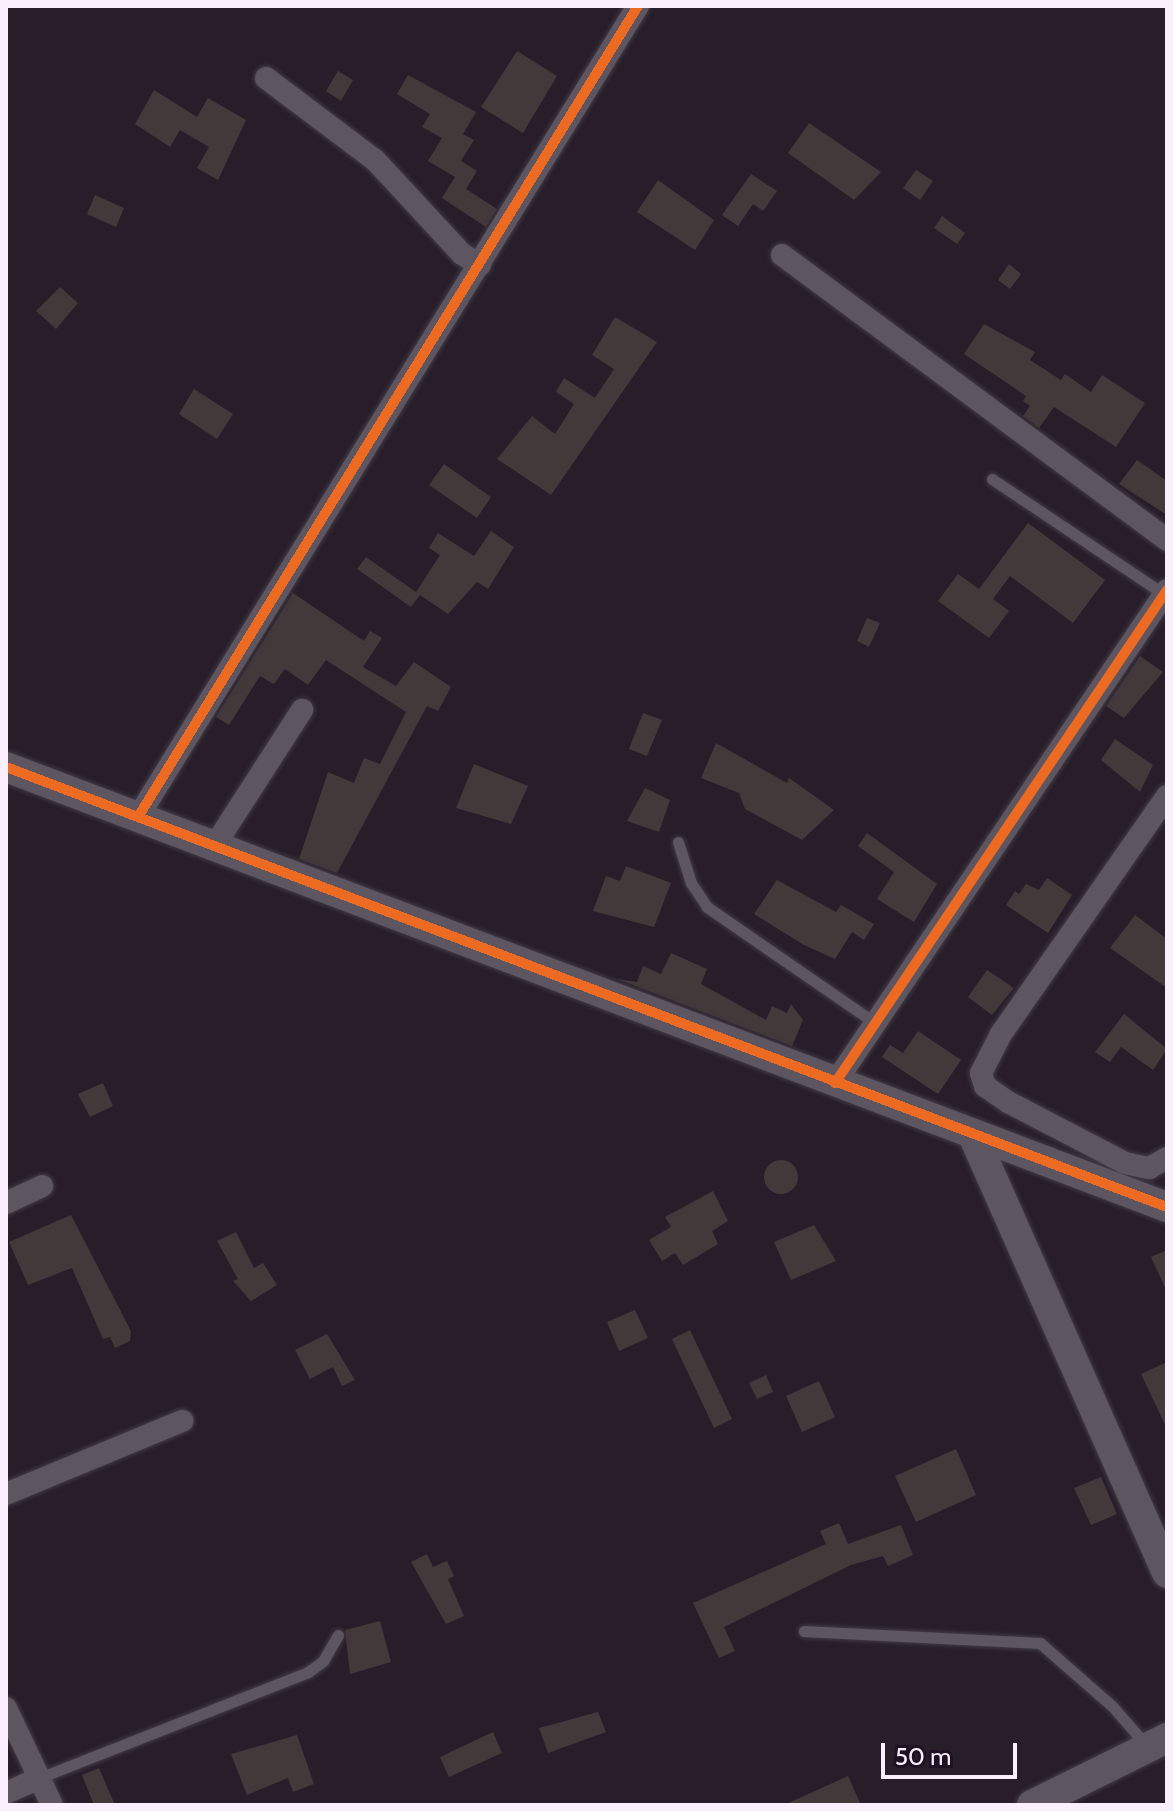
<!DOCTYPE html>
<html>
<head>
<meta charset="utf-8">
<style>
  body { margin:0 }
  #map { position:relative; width:1173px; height:1811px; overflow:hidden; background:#271e2a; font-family:Cabin,sans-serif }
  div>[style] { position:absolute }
  .building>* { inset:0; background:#42393b }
  .round { border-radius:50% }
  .roads { filter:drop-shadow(0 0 2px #413b44) drop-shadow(0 0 2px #413b44) }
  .lane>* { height:11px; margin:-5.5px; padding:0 5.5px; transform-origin:5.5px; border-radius:5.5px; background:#5d5660 }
  .street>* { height:22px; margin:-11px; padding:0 11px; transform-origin:11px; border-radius:11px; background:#5d5660 }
  .secondary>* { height:30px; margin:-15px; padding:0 15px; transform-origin:15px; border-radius:15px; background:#5d5660 }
  .cycleway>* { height:10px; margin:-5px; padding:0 5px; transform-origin:5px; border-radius:5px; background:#ed6a23 }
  span { translate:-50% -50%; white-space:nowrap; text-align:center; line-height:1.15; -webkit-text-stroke:7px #1f1024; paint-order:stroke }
  .frame { position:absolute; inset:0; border:8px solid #f9effd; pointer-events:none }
  .scale { position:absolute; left:881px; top:1743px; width:136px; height:36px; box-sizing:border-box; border:4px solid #f9effd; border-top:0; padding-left:10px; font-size:24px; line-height:28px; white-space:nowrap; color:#f9effd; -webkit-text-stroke:6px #1f1024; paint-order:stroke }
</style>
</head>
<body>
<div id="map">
  <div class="building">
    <div style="clip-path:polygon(517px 51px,557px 76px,523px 133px,481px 107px)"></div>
    <div style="clip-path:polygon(338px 71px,353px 80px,341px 101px,326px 91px)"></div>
    <div style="clip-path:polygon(408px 75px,476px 112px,463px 134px,474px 140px,461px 161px,477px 171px,466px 189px,497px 209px,486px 227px,442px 198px,455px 177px,428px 161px,442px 138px,422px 127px,430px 114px,397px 94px)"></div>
    <div style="clip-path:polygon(154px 90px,197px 117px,208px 98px,246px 120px,218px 180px,197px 168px,209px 147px,180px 130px,170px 147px,135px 124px)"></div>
    <div style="clip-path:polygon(809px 123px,881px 172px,854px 200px,788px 153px)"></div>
    <div style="clip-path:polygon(916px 170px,933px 181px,920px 200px,903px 188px)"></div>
    <div style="clip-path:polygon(751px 174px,777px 191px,763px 211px,753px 204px,738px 226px,722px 215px)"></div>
    <div style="clip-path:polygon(658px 180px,714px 220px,695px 250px,637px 212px)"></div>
    <div style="clip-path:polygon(95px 195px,124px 208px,116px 227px,87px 214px)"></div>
    <div style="clip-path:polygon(942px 216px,965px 233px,957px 244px,934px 228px)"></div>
    <div style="clip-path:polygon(1009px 264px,1021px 274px,1010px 289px,998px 280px)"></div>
    <div style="clip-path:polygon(60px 287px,78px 303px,56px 329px,36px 311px)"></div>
    <div style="clip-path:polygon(615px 317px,657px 342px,551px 495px,497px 459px,532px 416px,555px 434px,574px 404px,556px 392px,564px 378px,595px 398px,614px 369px,592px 355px)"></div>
    <div style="clip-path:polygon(984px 324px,1035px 352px,1030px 360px,1061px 380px,1065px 374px,1091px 392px,1102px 375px,1145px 403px,1116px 447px,1054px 407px,1039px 428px,1023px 416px,1030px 406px,1023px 401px,1026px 396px,964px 354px)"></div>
    <div style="clip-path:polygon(194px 389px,233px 414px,217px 439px,179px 414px)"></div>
    <div style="clip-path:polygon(1137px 460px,1167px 481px,1167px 515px,1119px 484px)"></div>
    <div style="clip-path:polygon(444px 464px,491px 497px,477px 518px,429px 485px)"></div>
    <div style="clip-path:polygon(1028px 523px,1105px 580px,1073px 623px,1010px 576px,993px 599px,1009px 611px,989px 638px,938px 601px,958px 574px,979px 589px)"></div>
    <div style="clip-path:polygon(491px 531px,514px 547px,488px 589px,477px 582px,448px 614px,420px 595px,411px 607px,357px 569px,366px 557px,416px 592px,440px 555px,429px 548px,438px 533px,474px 556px)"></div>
    <div style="clip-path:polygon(293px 593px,364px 641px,370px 631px,382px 638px,363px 667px,396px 686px,414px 662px,451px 687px,438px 711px,427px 706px,337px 873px,299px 859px,328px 772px,354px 783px,364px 758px,380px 764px,406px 712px,326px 660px,308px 685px,285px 669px,274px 684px,260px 676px,229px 725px,216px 717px)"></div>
    <div style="clip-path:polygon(867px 618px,880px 623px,869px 647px,857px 641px)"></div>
    <div style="clip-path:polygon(1140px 656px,1163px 672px,1124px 718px,1106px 706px)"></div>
    <div style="clip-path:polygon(643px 713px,662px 720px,647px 756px,629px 749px)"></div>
    <div style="clip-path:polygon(1115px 739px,1153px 765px,1140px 792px,1101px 760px)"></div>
    <div style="clip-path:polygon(716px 743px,787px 783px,789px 778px,834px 810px,802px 840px,745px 809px,739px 793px,701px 778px)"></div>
    <div style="clip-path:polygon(474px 764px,528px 786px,511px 824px,456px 808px)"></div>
    <div style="clip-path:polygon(645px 788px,670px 800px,659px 832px,627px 821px)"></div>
    <div style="clip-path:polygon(867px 833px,937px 884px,914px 922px,877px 899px,894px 872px,858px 846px)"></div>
    <div style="clip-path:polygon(626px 866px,671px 883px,654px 927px,593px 911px,606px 876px,620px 881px)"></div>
    <div style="clip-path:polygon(1047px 878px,1072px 895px,1048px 933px,1006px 905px,1015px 891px,1019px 894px,1026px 884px,1039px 890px)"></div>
    <div style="clip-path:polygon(777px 880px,836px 912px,841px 905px,874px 924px,864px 940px,852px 932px,835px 959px,804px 945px,754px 914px)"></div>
    <div style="clip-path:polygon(1135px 915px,1167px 939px,1167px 988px,1110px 948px)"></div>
    <div style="clip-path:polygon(671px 953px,707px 969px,701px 984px,766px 1020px,772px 1006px,787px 1013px,791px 1004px,803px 1020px,792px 1046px,617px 979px,637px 982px,643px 966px,661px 974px)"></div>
    <div style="clip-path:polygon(987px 970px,1014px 988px,992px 1015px,968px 997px)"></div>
    <div style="clip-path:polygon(1124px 1014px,1167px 1049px,1153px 1070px,1121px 1047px,1110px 1062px,1095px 1052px)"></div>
    <div style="clip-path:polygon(918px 1031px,961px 1060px,938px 1094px,882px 1057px,890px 1045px,903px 1053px)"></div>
    <div style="clip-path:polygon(103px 1083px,113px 1106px,90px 1117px,78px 1094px)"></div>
    <div class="round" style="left:764px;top:1160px;width:34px;height:34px"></div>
    <div style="clip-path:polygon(713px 1191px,728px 1221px,712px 1231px,718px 1244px,683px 1265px,675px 1253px,662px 1261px,649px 1240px,671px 1227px,665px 1217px)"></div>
    <div style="clip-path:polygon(71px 1215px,131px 1331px,130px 1341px,115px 1348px,110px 1337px,103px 1339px,72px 1268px,28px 1285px,9px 1242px)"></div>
    <div style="clip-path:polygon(814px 1225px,836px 1261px,791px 1280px,774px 1242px)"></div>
    <div style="clip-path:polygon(236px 1232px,254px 1268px,263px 1263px,277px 1285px,251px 1301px,233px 1281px,238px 1279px,217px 1241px)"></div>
    <div style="clip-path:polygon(1167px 1250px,1167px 1292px,1151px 1257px)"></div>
    <div style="clip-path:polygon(635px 1310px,648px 1338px,619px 1351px,607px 1322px)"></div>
    <div style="clip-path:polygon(690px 1330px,732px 1419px,714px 1428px,672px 1339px)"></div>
    <div style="clip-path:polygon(327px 1334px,355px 1380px,342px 1386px,333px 1367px,310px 1379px,295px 1350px)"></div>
    <div style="clip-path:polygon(1167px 1362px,1167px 1429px,1141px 1374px)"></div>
    <div style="clip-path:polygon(766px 1375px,773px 1392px,757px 1399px,749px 1383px)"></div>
    <div style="clip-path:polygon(819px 1381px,835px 1417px,802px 1432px,786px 1396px)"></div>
    <div style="clip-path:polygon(956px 1449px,976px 1495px,916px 1522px,895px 1476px)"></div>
    <div style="clip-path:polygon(1101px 1477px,1117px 1514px,1091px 1525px,1074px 1488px)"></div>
    <div style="clip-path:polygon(839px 1523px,848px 1544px,901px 1525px,913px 1555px,888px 1566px,883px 1556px,851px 1565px,724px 1627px,735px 1651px,719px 1658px,693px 1603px,826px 1544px,820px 1531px)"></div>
    <div style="clip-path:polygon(427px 1554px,433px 1567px,447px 1561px,454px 1576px,448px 1579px,464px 1616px,446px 1624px,411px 1562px)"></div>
    <div style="clip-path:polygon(380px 1621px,391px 1662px,350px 1674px,345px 1630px)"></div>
    <div style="clip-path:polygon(598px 1712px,606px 1732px,548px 1753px,539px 1728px)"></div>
    <div style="clip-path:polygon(493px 1732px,502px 1753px,449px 1777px,440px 1757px)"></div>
    <div style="clip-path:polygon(297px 1735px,314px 1784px,293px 1792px,288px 1778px,247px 1795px,231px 1754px)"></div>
    <div style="clip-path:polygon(99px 1768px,115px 1805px,94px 1805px,82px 1775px)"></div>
    <div style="clip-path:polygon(848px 1776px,861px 1805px,784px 1805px)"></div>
  </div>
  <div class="roads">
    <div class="lane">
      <div style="left:992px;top:479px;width:207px;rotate:33.8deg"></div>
      <div style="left:678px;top:842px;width:43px;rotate:72.4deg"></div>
      <div style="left:691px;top:883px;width:29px;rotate:56deg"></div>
      <div style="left:707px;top:907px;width:204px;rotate:34.6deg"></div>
      <div style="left:804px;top:1631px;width:236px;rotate:2.9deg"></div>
      <div style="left:1040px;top:1643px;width:97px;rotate:41.2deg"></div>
      <div style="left:1113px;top:1707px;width:50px;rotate:49deg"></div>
      <div style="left:39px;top:1778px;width:289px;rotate:-21.5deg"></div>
      <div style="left:308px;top:1672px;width:19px;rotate:-36deg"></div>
      <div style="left:323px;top:1661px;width:30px;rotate:-60deg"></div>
    </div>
    <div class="street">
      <div style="left:266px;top:78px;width:136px;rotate:37deg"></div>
      <div style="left:375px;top:160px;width:128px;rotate:47.2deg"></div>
      <div style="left:462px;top:254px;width:21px;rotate:31deg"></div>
      <div style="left:782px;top:255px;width:479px;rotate:36.5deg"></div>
      <div style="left:1167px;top:796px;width:290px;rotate:124.9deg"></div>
      <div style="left:1001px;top:1034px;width:44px;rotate:117.1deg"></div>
      <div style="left:981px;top:1073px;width:14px;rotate:73deg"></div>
      <div style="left:985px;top:1086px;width:28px;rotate:35deg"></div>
      <div style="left:1008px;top:1102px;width:132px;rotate:27.5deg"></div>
      <div style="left:1125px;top:1163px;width:25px;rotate:12deg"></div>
      <div style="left:1149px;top:1168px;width:21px;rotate:-29deg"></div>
      <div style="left:138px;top:817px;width:953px;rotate:-58.35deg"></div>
      <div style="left:215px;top:845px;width:161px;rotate:-57.2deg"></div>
      <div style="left:835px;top:1083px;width:594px;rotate:-56.04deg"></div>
      <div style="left:6px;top:1203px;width:40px;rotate:-25deg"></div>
      <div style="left:6px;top:1494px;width:191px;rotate:-22.5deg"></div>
      <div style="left:6px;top:1708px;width:107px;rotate:64.6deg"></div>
      <div style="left:6px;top:1793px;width:36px;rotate:-24deg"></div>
    </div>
    <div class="secondary">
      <div style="left:6px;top:767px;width:1242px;rotate:20.76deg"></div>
      <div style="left:973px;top:1135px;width:479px;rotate:66.1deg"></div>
      <div style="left:1032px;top:1805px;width:151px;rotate:-26.4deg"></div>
    </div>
  </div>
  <div class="cycleway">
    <div style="left:6px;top:767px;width:1242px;rotate:20.76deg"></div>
    <div style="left:138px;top:817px;width:953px;rotate:-58.35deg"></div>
    <div style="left:835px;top:1083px;width:594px;rotate:-56.04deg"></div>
  </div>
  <div class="frame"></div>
  <div class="scale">50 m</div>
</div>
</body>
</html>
